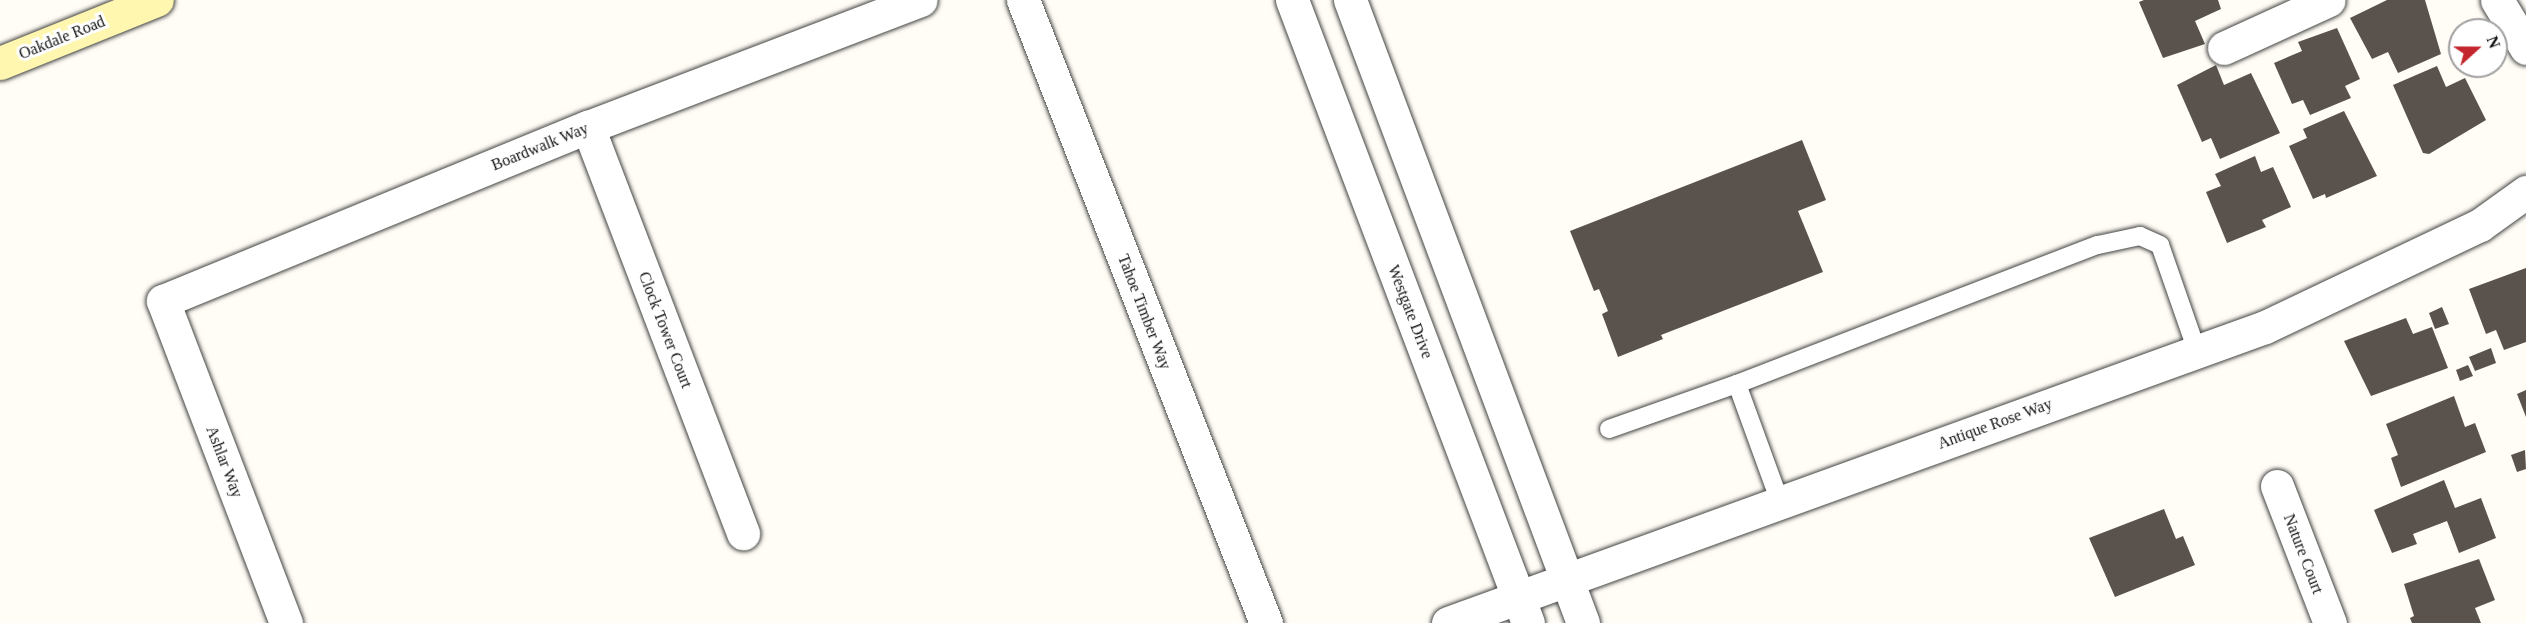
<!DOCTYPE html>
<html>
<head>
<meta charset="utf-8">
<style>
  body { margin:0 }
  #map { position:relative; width:2526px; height:623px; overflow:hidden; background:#fffdf5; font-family:Georgia,serif }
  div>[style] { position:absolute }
  .building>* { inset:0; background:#5a524d }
  .roads { filter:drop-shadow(0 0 2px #444) drop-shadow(0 0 2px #444) }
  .service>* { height:18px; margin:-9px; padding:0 9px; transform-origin:9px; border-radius:9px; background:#fff }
  .minor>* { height:33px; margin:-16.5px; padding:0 16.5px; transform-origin:16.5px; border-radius:16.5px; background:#fff }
  .tertiary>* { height:33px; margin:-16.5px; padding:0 16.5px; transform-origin:16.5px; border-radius:16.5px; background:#fff }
  .secondary>* { height:33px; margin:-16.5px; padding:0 16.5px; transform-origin:16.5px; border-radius:16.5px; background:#fff6b0 }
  span { translate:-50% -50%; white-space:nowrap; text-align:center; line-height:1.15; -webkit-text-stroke:6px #fff; paint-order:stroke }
  .street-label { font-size:16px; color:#111 }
  .north { position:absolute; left:2448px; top:18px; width:60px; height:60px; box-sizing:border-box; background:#fff; border:2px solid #a0a0a0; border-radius:50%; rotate:69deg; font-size:16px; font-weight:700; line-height:24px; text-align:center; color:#111 }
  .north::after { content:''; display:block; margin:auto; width:21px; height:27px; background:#c4262e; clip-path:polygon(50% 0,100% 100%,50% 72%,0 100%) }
</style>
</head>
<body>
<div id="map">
  <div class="building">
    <div style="clip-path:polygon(2144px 0,2218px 0,2221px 9px,2195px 21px,2205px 44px,2163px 58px,2139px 2px)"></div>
    <div style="clip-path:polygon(2387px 0,2425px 0,2441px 54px,2398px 73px,2388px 52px,2372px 59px,2350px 18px)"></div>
    <div style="clip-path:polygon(2337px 28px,2360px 79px,2345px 86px,2351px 98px,2310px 115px,2303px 100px,2292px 104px,2274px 63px,2302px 51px,2298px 42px)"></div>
    <div style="clip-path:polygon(2216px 65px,2224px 85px,2251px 73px,2280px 133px,2220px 159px,2211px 138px,2202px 142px,2177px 85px)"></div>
    <div style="clip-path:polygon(2437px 66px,2446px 87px,2465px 78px,2486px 120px,2429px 154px,2423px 153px,2393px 85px)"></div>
    <div style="clip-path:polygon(2344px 111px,2377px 176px,2326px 198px,2325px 194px,2313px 199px,2289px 146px,2307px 138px,2303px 129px)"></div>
    <div style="clip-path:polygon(1802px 140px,1826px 200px,1798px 211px,1823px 272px,1661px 335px,1663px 339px,1618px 357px,1602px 314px,1608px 311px,1599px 289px,1594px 291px,1570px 231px)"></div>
    <div style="clip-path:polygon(2255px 156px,2261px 172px,2273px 167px,2291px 207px,2262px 220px,2266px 227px,2227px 243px,2206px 192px,2221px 186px,2215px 174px)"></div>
    <div style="clip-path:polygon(2526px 268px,2526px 342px,2504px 350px,2496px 330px,2486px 334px,2469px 289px)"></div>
    <div style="clip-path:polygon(2442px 307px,2449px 324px,2435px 329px,2429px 313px)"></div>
    <div style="clip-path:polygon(2406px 318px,2413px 334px,2432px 327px,2448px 368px,2371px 396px,2344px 341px)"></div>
    <div style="clip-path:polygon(2491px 348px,2496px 363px,2475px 371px,2469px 357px)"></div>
    <div style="clip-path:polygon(2468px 365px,2473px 376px,2460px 381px,2456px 370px)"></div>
    <div style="clip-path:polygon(2526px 390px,2526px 417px,2517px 394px)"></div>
    <div style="clip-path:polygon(2454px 396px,2465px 427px,2475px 423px,2486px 452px,2401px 487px,2391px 458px,2398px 455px,2386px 424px)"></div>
    <div style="clip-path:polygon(2525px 450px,2526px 469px,2517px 472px,2511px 455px)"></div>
    <div style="clip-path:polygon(2444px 480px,2455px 508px,2481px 498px,2496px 538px,2459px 553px,2447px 521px,2413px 534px,2417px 544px,2392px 553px,2374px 510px)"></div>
    <div style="clip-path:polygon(2164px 509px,2176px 539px,2183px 536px,2195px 565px,2115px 597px,2089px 538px)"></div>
    <div style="clip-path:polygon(2479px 559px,2495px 600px,2475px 608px,2481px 623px,2412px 623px,2410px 618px,2414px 616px,2404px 584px)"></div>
  </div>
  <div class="roads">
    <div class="service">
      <div style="left:1737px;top:384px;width:387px;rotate:-21.1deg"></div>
      <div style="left:2098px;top:245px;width:43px;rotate:-12.1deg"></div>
      <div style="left:2140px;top:236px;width:22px;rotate:24deg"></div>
      <div style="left:2160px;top:245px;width:112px;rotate:70.8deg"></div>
      <div style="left:1609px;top:429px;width:136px;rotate:-19.4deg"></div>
      <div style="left:1737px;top:384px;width:126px;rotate:70deg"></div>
    </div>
    <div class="minor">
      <div style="left:1023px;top:0;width:669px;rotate:68.69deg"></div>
      <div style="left:2497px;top:0;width:56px;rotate:58.9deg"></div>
      <div style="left:2224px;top:48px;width:115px;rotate:-24.6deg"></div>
      <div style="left:588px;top:127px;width:435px;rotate:69.1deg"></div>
      <div style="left:2277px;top:486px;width:147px;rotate:68.9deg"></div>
      <div style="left:286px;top:623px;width:345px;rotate:-110.9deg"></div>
      <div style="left:163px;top:301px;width:459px;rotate:-22.3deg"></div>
      <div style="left:588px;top:127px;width:356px;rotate:-20.9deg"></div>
      <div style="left:1448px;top:623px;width:869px;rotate:-19.92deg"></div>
      <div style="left:2265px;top:327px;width:238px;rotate:-25.4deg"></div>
      <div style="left:2480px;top:225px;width:57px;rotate:-35.7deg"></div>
    </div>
    <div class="tertiary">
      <div style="left:1292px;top:0;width:666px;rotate:69.25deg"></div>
      <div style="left:1350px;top:0;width:665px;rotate:69.49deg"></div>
    </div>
    <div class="secondary">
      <div style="left:0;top:63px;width:169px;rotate:-21.9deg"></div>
    </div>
  </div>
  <div class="street-label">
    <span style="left:62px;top:38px;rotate:-22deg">Oakdale Road</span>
    <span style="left:540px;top:147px;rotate:-22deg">Boardwalk Way</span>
    <span style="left:1144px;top:312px;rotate:69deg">Tahoe Timber Way</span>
    <span style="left:1410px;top:312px;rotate:69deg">Westgate Drive</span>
    <span style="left:665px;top:330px;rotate:69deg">Clock Tower Court</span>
    <span style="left:1995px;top:424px;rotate:-20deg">Antique Rose Way</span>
    <span style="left:224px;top:462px;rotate:69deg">Ashlar Way</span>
    <span style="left:2303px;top:554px;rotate:69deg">Nature Court</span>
  </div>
  <div class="north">N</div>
</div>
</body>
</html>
